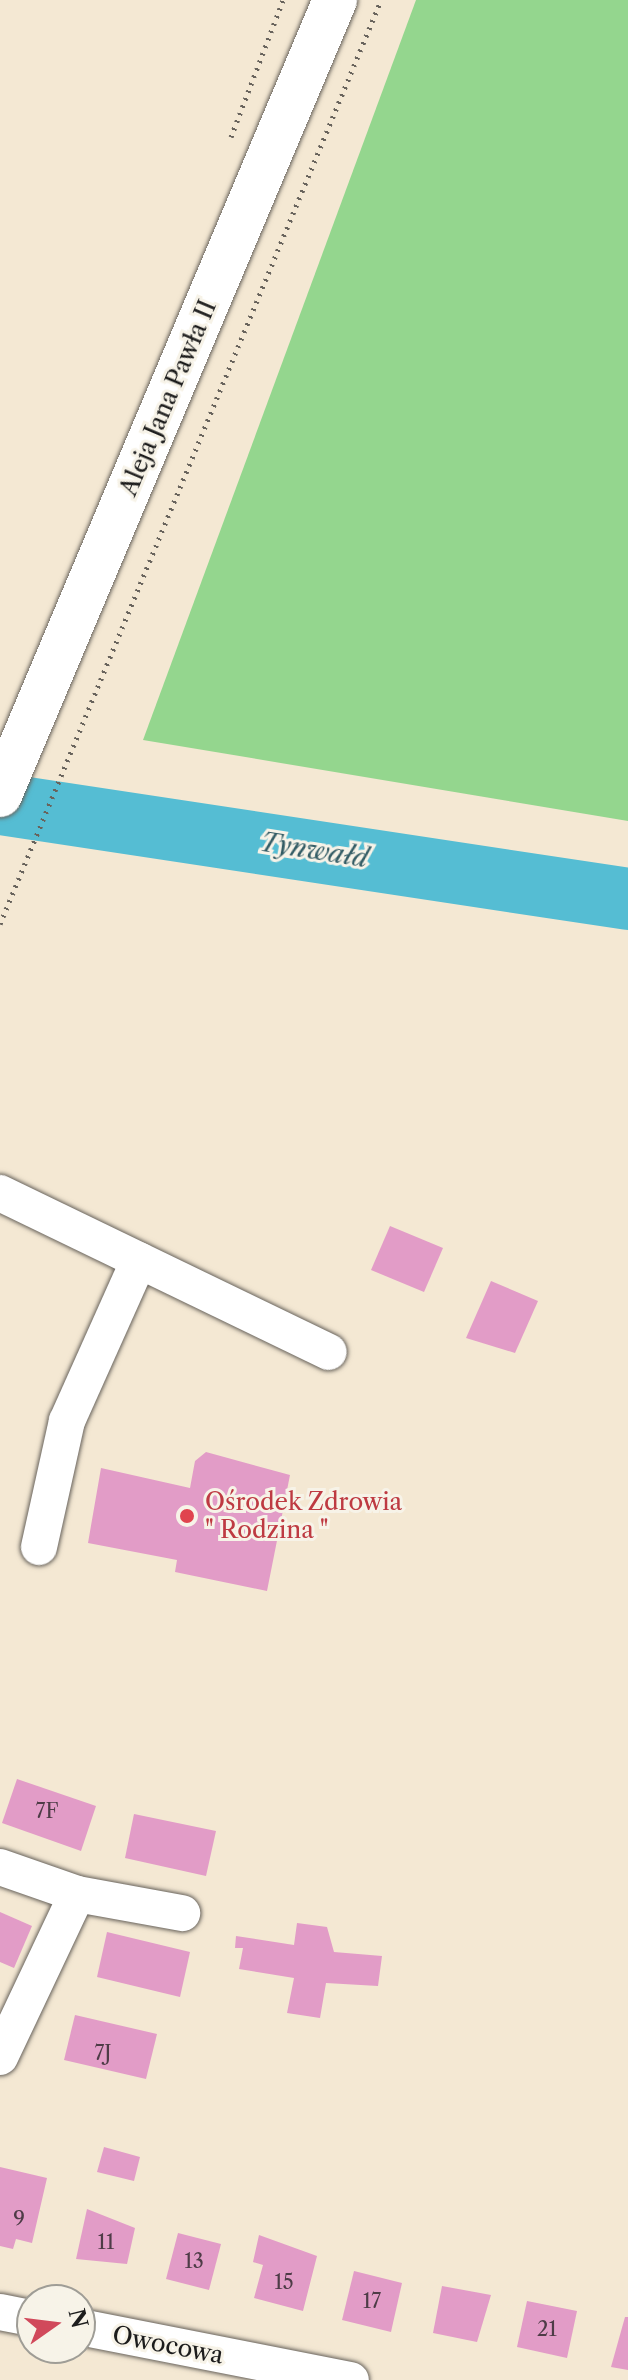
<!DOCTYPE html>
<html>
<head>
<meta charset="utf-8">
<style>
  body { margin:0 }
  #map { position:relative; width:628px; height:2380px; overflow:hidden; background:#f4e8d3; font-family:"Libre Caslon Text",serif }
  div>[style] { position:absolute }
  .green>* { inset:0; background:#94d68e }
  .river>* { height:62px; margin:-31px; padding:0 31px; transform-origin:31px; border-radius:31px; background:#55bdd3 }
  .building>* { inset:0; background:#e29cc7 }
  .path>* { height:5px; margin-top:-2.5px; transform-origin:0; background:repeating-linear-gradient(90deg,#68635c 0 2px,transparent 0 8px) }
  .roads { filter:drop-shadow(0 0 2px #68635c) drop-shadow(0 0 2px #68635c) }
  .minor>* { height:36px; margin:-18px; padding:0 18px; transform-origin:18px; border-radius:18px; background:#fff }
  .major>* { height:44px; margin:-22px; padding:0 22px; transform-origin:22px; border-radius:22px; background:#fff }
  .dots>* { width:22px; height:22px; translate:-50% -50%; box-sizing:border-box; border:4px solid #f7f3e8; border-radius:50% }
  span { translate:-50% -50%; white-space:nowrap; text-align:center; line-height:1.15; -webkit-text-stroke:6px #f7f3e8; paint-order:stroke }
  .number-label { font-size:20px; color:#4e3c47 }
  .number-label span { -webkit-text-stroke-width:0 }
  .street-label { font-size:24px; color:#1c1c1c }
  .health-label { font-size:24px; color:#be3a42 }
  .left { translate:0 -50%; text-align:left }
  .water-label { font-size:26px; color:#335c65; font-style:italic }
  .north { position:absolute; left:16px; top:2284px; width:80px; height:80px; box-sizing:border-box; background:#f7f3e8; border:2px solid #9f9d96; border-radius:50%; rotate:76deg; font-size:22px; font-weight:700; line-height:32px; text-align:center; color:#1c1c1c }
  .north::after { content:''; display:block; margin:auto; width:28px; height:36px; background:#d1495b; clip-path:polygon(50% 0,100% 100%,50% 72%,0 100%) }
</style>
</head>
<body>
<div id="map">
  <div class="green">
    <div style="clip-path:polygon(416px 0,628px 0,628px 821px,143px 740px)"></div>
  </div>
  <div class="river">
    <div style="left:0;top:804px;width:635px;rotate:8.6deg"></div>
  </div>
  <div class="building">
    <div style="clip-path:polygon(390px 1226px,443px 1248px,424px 1292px,371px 1270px)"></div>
    <div style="clip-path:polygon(491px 1281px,538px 1301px,515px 1353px,466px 1338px)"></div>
    <div style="clip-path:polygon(206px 1452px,290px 1475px,267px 1591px,175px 1572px,177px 1560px,88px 1543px,101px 1468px,190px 1488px,195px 1461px)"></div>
    <div style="clip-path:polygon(17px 1779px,96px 1806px,81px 1851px,2px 1823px)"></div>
    <div style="clip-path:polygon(134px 1814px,216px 1831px,206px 1876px,125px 1858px)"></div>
    <div style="clip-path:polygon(0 1912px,32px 1926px,14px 1968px,0 1962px)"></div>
    <div style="clip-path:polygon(297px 1923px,327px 1927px,334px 1952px,382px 1956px,378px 1986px,326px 1983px,320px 2018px,287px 2013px,294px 1978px,239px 1969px,243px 1948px,235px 1948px,236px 1936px,294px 1945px)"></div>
    <div style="clip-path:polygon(107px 1932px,190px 1952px,180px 1997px,97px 1977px)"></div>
    <div style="clip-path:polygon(75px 2015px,157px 2034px,146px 2079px,64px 2060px)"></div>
    <div style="clip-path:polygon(104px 2147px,140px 2157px,134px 2181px,97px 2172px)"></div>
    <div style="clip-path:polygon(0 2167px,47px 2178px,32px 2243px,16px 2239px,13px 2249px,0 2246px)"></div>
    <div style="clip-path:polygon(87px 2209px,135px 2228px,127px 2264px,76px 2259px)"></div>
    <div style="clip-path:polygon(178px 2233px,221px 2244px,209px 2290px,166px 2279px)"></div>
    <div style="clip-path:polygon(259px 2235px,317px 2256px,303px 2311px,254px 2298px,263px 2265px,253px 2262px)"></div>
    <div style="clip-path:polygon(354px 2271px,402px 2283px,391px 2332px,342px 2320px)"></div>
    <div style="clip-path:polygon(442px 2286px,491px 2295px,477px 2342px,433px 2333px)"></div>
    <div style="clip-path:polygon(527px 2301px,577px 2311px,567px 2358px,517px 2347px)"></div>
    <div style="clip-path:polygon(625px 2317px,628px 2317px,628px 2370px,611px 2367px)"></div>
  </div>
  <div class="path">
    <div style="left:231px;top:137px;width:147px;rotate:-69.2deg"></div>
    <div style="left:0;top:924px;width:999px;rotate:-67.59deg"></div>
  </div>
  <div class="roads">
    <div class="minor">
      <div style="left:0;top:1193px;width:365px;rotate:25.8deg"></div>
      <div style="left:39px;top:1547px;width:129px;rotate:-77.5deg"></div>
      <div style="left:67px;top:1421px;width:176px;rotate:-65.9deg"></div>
      <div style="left:0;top:1867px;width:82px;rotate:19.3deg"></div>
      <div style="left:77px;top:1894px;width:107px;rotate:10.3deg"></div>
      <div style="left:0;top:2057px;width:180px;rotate:-64.7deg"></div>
      <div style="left:0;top:2312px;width:33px;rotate:11deg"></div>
      <div style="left:80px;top:2327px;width:276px;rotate:11.1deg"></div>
    </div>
    <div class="major">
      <div style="left:0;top:795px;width:863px;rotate:-67.15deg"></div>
    </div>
  </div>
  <div class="dots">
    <div style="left:187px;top:1516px;background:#e0444e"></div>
  </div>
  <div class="number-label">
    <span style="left:47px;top:1811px">7F</span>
    <span style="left:103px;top:2053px">7J</span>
    <span style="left:19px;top:2219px">9</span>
    <span style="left:106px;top:2242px">11</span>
    <span style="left:194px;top:2261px">13</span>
    <span style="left:284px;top:2282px">15</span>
    <span style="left:372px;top:2301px">17</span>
    <span style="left:547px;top:2329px">21</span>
  </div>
  <div class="street-label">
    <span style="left:168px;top:398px;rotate:-67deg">Aleja Jana Pawła II</span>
    <span style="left:168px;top:2345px;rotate:11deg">Owocowa</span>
  </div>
  <div class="health-label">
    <span class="left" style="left:205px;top:1516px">Ośrodek Zdrowia<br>" Rodzina "</span>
  </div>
  <div class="water-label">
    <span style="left:314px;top:851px;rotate:9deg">Tynwałd</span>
  </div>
  <div class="north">N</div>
</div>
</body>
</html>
